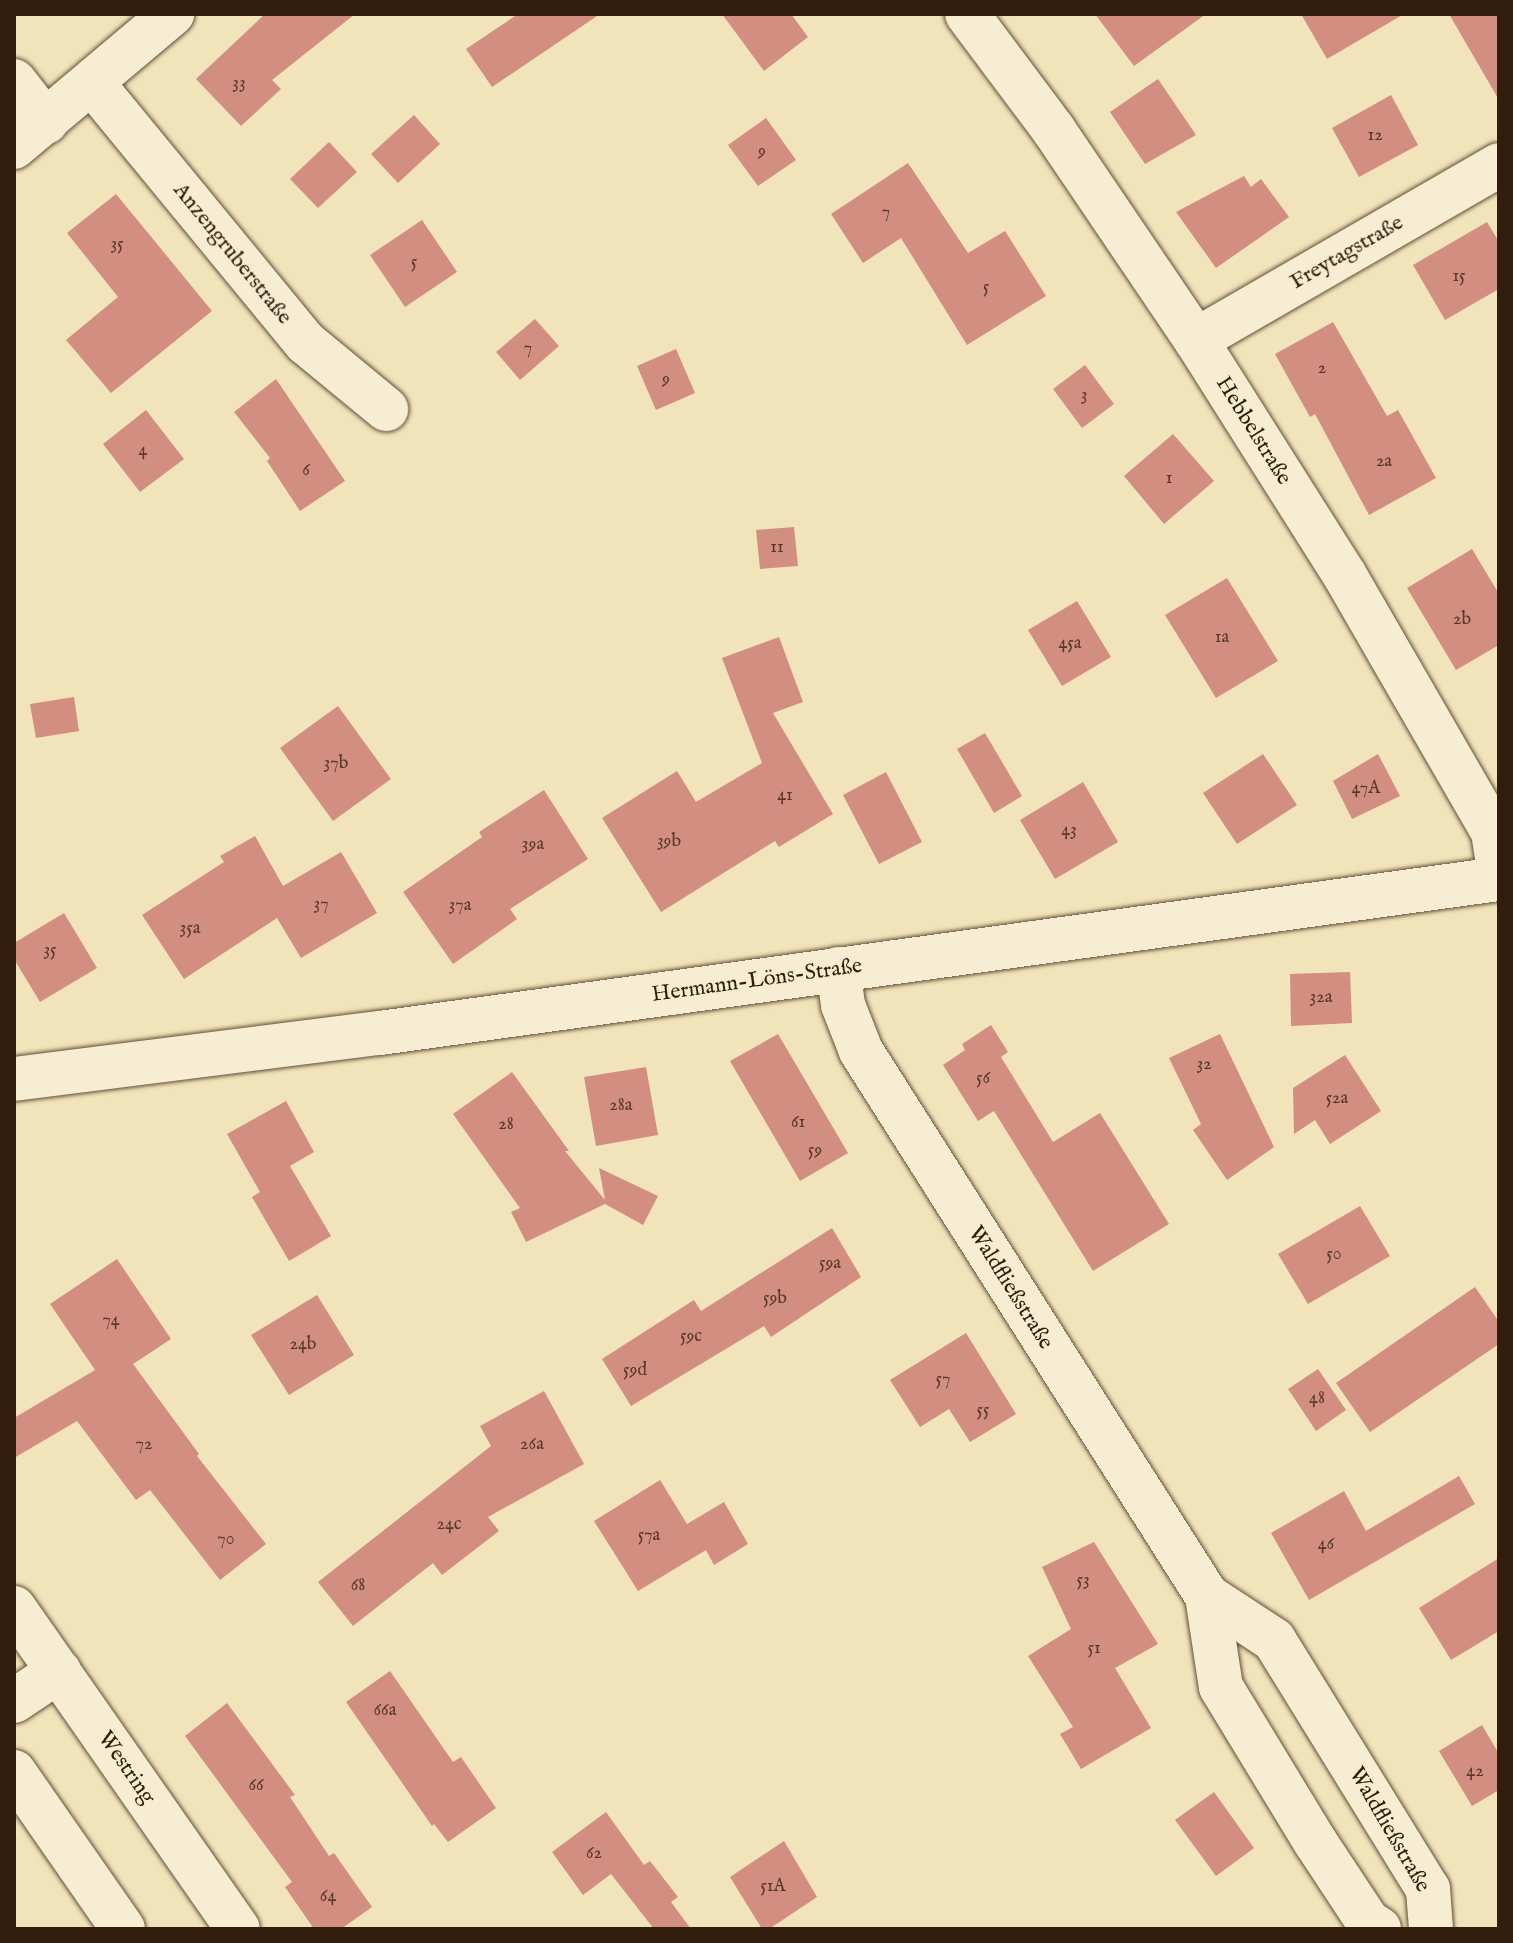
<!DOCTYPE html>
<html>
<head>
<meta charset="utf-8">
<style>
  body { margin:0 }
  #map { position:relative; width:1513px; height:1943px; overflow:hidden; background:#f1e4ba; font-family:"IM FELL English",serif }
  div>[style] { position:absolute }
  .building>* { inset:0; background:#d28e81 }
  .roads { filter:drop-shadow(0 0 2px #624f38) drop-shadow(0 0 2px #624f38) }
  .minor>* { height:44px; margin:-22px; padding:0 22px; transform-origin:22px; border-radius:22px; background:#f6edd2 }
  span { translate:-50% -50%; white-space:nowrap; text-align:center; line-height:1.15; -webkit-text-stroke:6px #f6edd2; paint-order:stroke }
  .number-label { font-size:18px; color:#5a3929 }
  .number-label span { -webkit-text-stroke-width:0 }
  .street-label { font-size:22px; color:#321d0c }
  .frame { position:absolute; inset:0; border:16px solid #321d0c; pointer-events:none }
</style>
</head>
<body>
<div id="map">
  <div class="building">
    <div style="clip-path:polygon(265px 14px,355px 14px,272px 80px,281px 89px,241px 126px,196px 79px)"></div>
    <div style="clip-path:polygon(518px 14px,600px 14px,492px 87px,466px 49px)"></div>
    <div style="clip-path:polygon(722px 14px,791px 14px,808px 37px,764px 71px)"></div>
    <div style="clip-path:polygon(1095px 14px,1206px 14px,1134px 66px)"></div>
    <div style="clip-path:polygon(1301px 14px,1404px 14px,1327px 59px)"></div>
    <div style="clip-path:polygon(1449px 14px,1499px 14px,1499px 100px)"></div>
    <div style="clip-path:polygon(1158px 79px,1196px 135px,1145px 164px,1110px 112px)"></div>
    <div style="clip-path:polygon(1391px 95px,1418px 145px,1359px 177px,1332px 128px)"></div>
    <div style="clip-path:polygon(414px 115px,440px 144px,398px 183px,371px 154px)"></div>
    <div style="clip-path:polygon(766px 118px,796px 160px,758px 186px,728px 145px)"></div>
    <div style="clip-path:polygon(329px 142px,357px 172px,318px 208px,290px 179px)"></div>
    <div style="clip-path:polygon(908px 163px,968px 253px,1005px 231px,1046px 296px,967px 345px,901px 238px,863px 263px,831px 214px)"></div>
    <div style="clip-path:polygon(1244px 176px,1251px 187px,1261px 179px,1289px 217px,1216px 268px,1176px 212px)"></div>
    <div style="clip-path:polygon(116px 194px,212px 311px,111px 393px,66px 340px,118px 297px,67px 233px)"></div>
    <div style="clip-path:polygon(422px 220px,457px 272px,405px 307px,370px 255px)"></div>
    <div style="clip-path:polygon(1487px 222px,1499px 242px,1499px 289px,1445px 320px,1413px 265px)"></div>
    <div style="clip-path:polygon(535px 319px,559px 346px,520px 380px,496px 352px)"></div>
    <div style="clip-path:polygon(1333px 322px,1387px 416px,1398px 410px,1436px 478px,1369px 515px,1315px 414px,1310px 417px,1275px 354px)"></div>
    <div style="clip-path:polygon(676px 349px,695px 393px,656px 410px,637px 366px)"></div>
    <div style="clip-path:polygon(1085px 365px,1114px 404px,1082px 428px,1053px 389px)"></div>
    <div style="clip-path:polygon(276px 379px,345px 481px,300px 511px,267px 461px,270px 458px,234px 412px)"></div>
    <div style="clip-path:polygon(146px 410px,184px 459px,140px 492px,103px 444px)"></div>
    <div style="clip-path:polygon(1173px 434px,1214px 481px,1164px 524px,1124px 476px)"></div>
    <div style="clip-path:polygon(794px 527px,798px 566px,760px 569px,756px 530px)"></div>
    <div style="clip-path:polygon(1472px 549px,1499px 594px,1499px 645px,1456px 670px,1407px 588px)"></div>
    <div style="clip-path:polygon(1227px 578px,1278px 661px,1216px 698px,1165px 615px)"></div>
    <div style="clip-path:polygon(1077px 601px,1111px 657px,1062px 686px,1028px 630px)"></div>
    <div style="clip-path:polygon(779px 637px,803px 702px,773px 713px,833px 814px,779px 847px,775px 841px,661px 912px,602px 818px,677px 771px,696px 802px,762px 763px,722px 658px)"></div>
    <div style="clip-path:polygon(74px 697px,79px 731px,36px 738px,30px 704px)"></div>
    <div style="clip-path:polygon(338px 706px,391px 779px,333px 821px,280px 748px)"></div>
    <div style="clip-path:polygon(985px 733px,1022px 796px,994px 813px,957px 749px)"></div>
    <div style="clip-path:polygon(1263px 754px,1297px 805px,1237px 844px,1203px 793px)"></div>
    <div style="clip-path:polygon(1378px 754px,1400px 796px,1352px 819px,1333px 781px)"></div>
    <div style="clip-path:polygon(886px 772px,922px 842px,879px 864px,843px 795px)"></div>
    <div style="clip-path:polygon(1083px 782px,1118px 842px,1055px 879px,1020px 820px)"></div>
    <div style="clip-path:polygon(544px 790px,588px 859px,510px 909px,517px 919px,453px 964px,403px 892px,482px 837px,479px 832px)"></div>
    <div style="clip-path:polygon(255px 836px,283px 886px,341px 852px,377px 913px,301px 958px,277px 918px,184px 979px,142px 915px,224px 862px,220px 856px)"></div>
    <div style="clip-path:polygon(64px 913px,97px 968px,40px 1002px,14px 959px,14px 943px)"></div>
    <div style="clip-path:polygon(1350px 972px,1352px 1023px,1291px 1026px,1290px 974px)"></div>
    <div style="clip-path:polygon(991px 1025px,1008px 1052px,1001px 1057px,1053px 1142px,1100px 1113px,1169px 1224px,1093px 1271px,994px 1111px,978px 1121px,943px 1065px,965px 1050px,962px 1044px)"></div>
    <div style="clip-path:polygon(778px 1034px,848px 1153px,800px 1181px,730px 1061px)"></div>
    <div style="clip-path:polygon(1220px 1034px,1274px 1147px,1227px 1180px,1193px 1130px,1201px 1124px,1169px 1058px)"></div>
    <div style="clip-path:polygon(1345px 1055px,1381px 1111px,1330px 1144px,1315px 1120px,1294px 1134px,1293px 1088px)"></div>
    <div style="clip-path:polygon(646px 1067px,658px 1135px,596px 1146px,584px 1077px)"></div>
    <div style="clip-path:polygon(512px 1072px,569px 1151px,565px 1151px,605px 1200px,599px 1168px,658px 1196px,643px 1225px,605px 1204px,526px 1242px,511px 1212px,520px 1208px,453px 1114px)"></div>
    <div style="clip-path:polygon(286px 1101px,314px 1152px,290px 1166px,331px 1236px,289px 1261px,252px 1197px,260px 1192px,227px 1134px)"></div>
    <div style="clip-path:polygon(1360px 1206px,1390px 1256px,1308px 1304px,1278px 1254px)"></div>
    <div style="clip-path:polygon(832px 1228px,861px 1277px,771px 1337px,764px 1326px,631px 1406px,602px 1359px,694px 1300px,701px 1311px)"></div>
    <div style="clip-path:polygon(117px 1259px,171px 1339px,133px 1364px,199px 1454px,197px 1456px,266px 1544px,220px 1580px,150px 1490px,136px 1500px,77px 1421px,14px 1458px,14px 1418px,95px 1370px,50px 1304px)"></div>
    <div style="clip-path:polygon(1475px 1287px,1499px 1322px,1499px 1344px,1370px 1432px,1336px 1383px)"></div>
    <div style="clip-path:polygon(317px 1295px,354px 1355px,289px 1395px,251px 1335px)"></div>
    <div style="clip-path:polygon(966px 1333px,1016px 1414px,970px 1442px,949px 1409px,920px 1427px,890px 1380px)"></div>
    <div style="clip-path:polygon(1318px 1369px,1346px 1410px,1316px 1431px,1288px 1389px)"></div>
    <div style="clip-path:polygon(544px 1391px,584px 1464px,488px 1517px,499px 1531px,442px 1575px,433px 1563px,353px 1626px,318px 1582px,491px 1446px,480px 1426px)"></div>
    <div style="clip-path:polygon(1459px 1476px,1475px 1504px,1309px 1600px,1271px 1533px,1344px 1491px,1366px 1531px)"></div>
    <div style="clip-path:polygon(660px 1480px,687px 1524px,724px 1502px,748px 1544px,714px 1565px,706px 1550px,638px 1591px,594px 1521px)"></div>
    <div style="clip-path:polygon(1094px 1542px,1158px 1644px,1115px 1668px,1151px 1728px,1081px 1769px,1060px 1734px,1073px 1727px,1028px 1656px,1071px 1629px,1042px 1567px)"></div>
    <div style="clip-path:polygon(1499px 1558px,1499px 1631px,1451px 1660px,1419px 1608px)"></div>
    <div style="clip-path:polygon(390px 1671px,453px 1762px,461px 1757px,496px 1808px,448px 1842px,434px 1824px,432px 1826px,346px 1702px)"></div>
    <div style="clip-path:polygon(227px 1703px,295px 1795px,290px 1797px,329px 1856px,334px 1853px,372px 1907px,341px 1929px,314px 1929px,285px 1887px,292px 1882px,185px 1736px)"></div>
    <div style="clip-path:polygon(1482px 1725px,1499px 1754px,1499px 1790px,1472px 1806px,1439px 1751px)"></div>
    <div style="clip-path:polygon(1214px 1792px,1254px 1848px,1216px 1876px,1175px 1820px)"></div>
    <div style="clip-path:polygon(606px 1812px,644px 1865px,650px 1861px,678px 1897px,671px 1902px,691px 1929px,654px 1929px,611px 1874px,583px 1895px,552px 1852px)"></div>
    <div style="clip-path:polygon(784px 1841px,817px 1897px,769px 1929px,762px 1929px,730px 1877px)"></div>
  </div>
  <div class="roads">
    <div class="minor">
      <div style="left:967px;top:14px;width:144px;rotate:53.2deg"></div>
      <div style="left:1053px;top:129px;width:255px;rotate:55.9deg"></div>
      <div style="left:1196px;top:340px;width:277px;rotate:57.7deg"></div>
      <div style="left:1344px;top:574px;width:298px;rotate:60deg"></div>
      <div style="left:1493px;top:832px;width:37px;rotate:81deg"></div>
      <div style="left:14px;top:81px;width:52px;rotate:52deg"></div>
      <div style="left:93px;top:84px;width:335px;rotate:50.6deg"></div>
      <div style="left:306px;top:343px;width:104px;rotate:39.5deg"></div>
      <div style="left:14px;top:147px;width:207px;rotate:-40.1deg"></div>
      <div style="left:1196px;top:340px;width:350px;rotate:-30deg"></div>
      <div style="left:838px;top:969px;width:36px;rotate:82deg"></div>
      <div style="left:843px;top:1005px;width:49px;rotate:68.6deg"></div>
      <div style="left:861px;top:1051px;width:646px;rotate:57.59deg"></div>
      <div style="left:1207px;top:1596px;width:80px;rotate:33.3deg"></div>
      <div style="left:1274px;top:1640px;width:293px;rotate:58.3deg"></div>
      <div style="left:1428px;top:1889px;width:40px;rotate:85.7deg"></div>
      <div style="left:14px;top:1079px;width:369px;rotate:-7.2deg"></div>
      <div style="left:380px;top:1033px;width:1130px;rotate:-7.84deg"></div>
      <div style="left:1207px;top:1596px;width:92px;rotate:81.3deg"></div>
      <div style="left:1221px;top:1687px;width:183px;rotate:58.7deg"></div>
      <div style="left:1316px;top:1843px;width:95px;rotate:56.6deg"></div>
      <div style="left:1368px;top:1922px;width:13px;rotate:32deg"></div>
      <div style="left:14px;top:1608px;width:391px;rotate:55.1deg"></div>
      <div style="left:14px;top:1701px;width:54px;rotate:-33.7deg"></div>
      <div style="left:14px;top:1772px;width:191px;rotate:55.2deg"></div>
    </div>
  </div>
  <div class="number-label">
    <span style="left:239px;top:84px">33</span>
    <span style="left:1375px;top:136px">12</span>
    <span style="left:762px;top:152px">9</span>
    <span style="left:886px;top:213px">7</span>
    <span style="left:117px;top:245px">35</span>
    <span style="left:414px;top:263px">5</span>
    <span style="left:1459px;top:277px">15</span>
    <span style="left:986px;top:288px">5</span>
    <span style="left:528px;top:349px">7</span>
    <span style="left:1322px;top:369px">2</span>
    <span style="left:666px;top:380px">9</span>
    <span style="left:1084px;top:396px">3</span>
    <span style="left:143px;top:451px">4</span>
    <span style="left:1384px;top:462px">2a</span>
    <span style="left:306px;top:471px">6</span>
    <span style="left:1169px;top:479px">1</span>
    <span style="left:777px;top:548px">11</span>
    <span style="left:1462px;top:620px">2b</span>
    <span style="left:1222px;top:638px">1a</span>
    <span style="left:1070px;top:644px">45a</span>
    <span style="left:336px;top:764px">37b</span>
    <span style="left:1366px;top:789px">47A</span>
    <span style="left:785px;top:796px">41</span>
    <span style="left:1069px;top:831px">43</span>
    <span style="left:669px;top:842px">39b</span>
    <span style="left:533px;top:845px">39a</span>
    <span style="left:321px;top:905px">37</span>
    <span style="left:460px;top:906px">37a</span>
    <span style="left:190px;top:929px">35a</span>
    <span style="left:50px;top:951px">35</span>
    <span style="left:1321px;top:998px">32a</span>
    <span style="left:1204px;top:1065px">32</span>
    <span style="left:983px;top:1079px">56</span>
    <span style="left:1337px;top:1099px">52a</span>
    <span style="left:621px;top:1106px">28a</span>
    <span style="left:798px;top:1123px">61</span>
    <span style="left:506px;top:1125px">28</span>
    <span style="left:815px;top:1151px">59</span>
    <span style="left:1334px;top:1255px">50</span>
    <span style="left:830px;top:1264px">59a</span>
    <span style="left:775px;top:1299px">59b</span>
    <span style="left:111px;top:1321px">74</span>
    <span style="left:691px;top:1337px">59c</span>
    <span style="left:303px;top:1345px">24b</span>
    <span style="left:635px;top:1371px">59d</span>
    <span style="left:943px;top:1380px">57</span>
    <span style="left:1317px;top:1399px">48</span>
    <span style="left:983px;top:1411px">55</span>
    <span style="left:144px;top:1445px">72</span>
    <span style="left:532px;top:1445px">26a</span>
    <span style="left:449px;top:1525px">24c</span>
    <span style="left:649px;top:1536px">57a</span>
    <span style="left:226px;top:1540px">70</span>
    <span style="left:1326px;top:1545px">46</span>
    <span style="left:1083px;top:1581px">53</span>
    <span style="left:358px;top:1586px">68</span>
    <span style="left:1094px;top:1649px">51</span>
    <span style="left:385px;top:1711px">66a</span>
    <span style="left:1475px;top:1772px">42</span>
    <span style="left:256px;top:1786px">66</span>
    <span style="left:594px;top:1854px">62</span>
    <span style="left:773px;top:1887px">51A</span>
    <span style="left:328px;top:1897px">64</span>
  </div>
  <div class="street-label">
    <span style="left:1347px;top:253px;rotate:-30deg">Freytagstraße</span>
    <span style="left:232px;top:254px;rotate:51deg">Anzengruberstraße</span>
    <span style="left:1253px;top:431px;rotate:58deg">Hebbelstraße</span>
    <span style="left:757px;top:981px;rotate:-8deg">Hermann-Löns-Straße</span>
    <span style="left:1010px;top:1288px;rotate:58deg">Waldfließstraße</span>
    <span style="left:126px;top:1768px;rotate:55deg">Westring</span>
    <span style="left:1389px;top:1830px;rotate:60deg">Waldfließstraße</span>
  </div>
  <div class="frame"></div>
</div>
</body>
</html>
